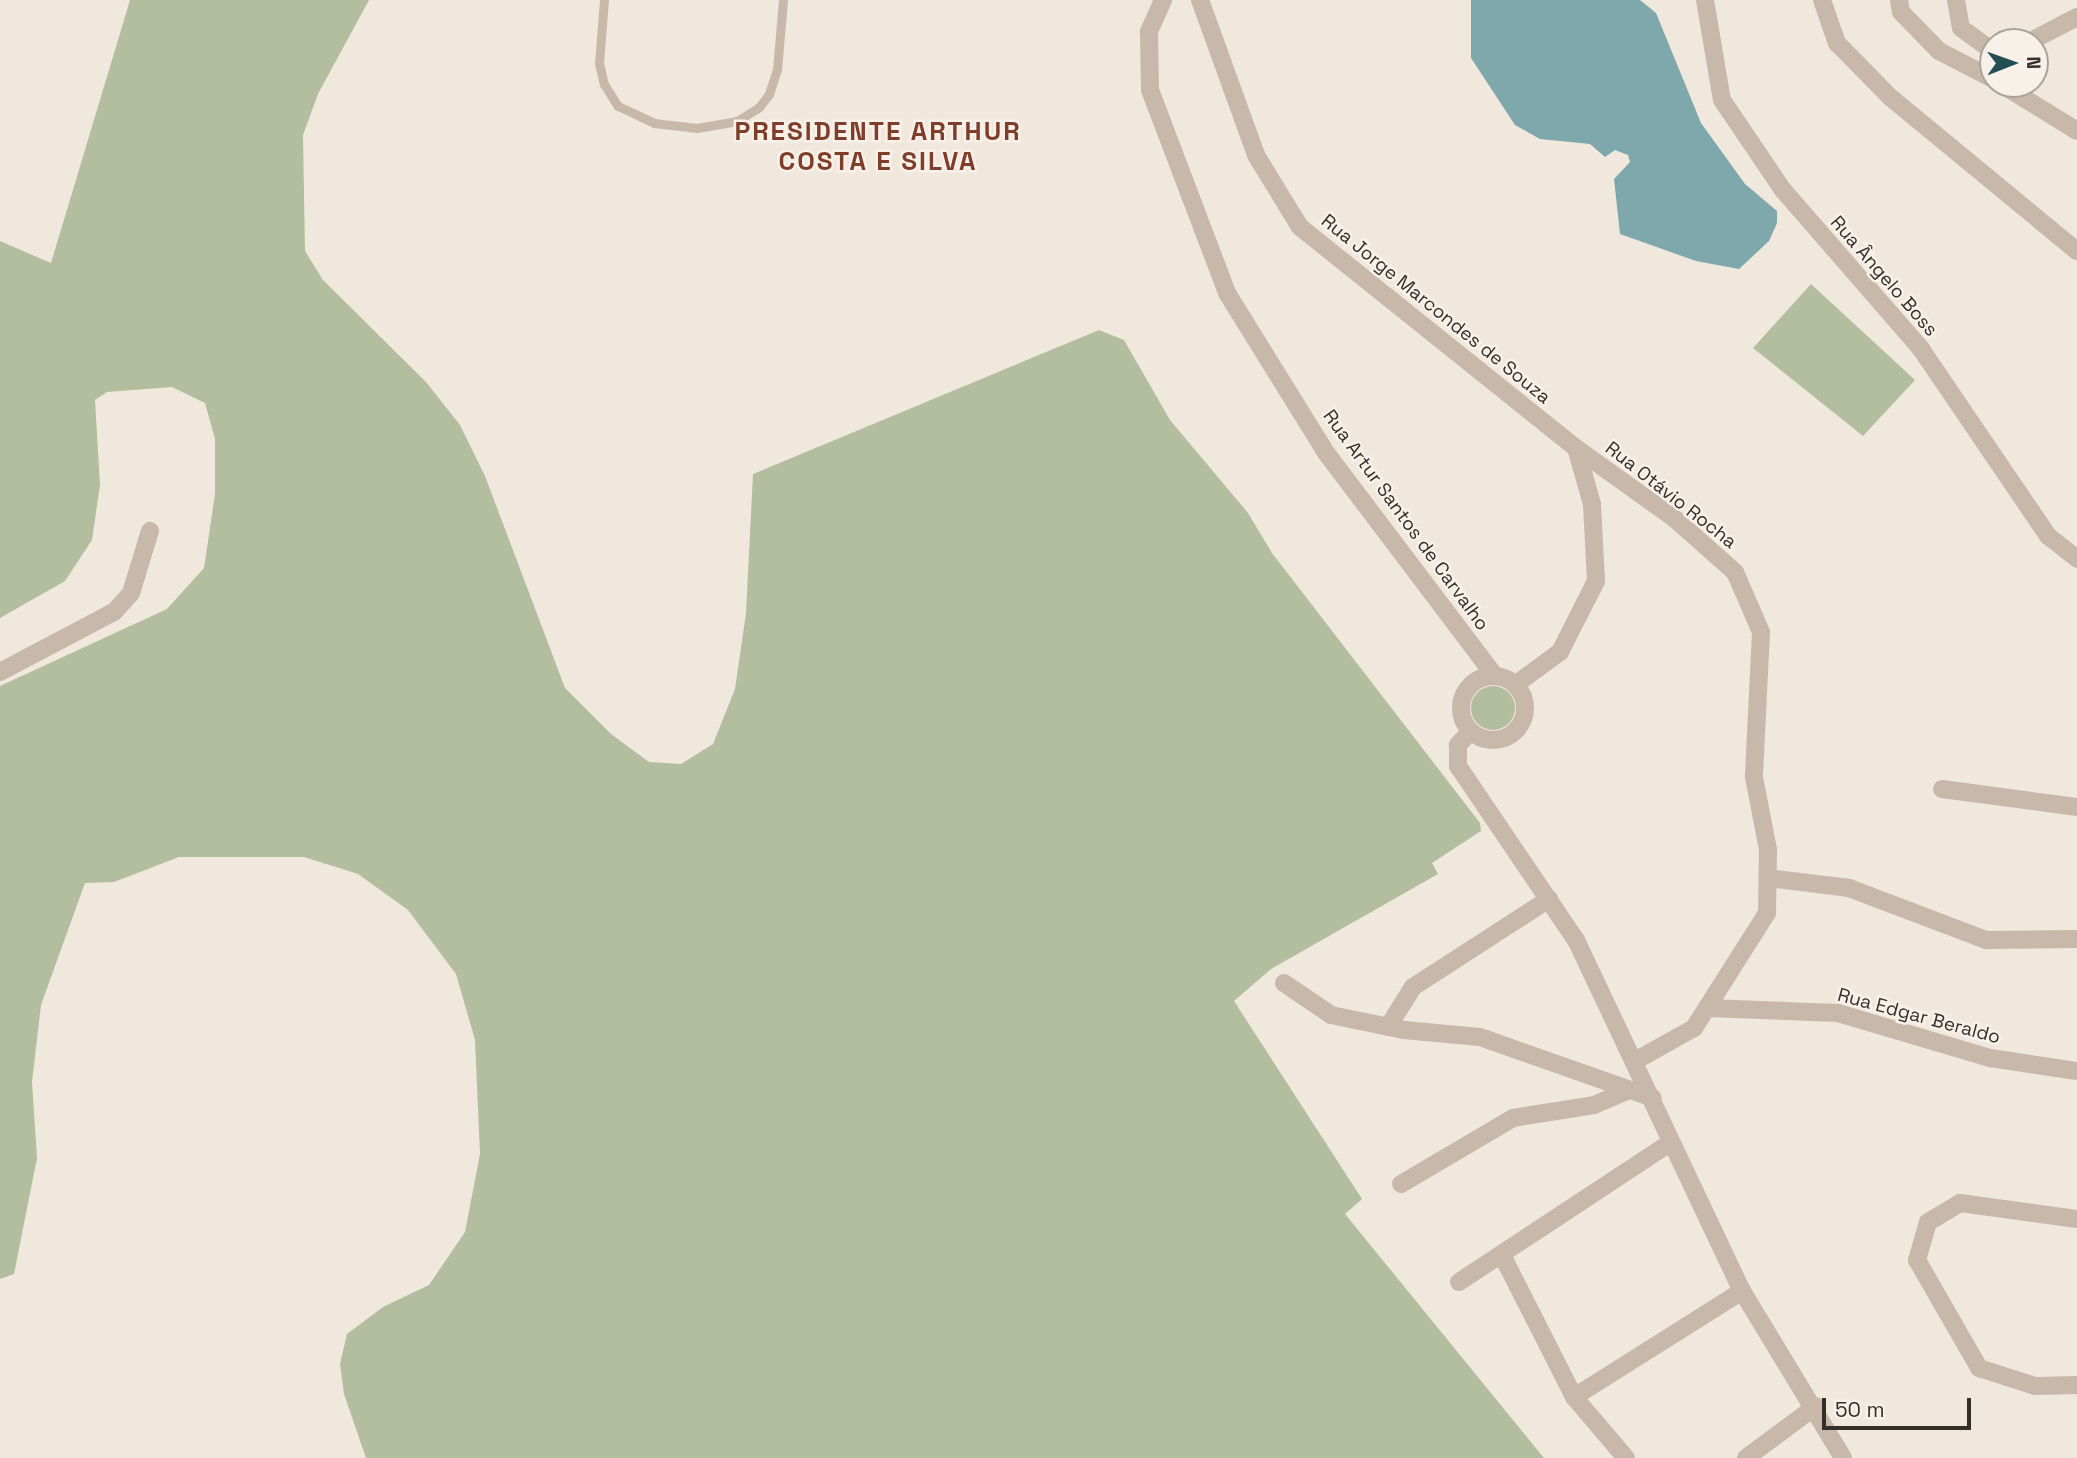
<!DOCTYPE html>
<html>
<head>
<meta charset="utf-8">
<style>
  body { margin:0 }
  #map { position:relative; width:2077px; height:1458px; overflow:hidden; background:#f0e7dd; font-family:"Space Grotesk",sans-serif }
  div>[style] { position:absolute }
  .green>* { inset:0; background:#b3be9e }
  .round { border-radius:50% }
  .water>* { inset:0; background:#7ea8ab }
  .service>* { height:9px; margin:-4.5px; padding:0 4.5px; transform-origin:4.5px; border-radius:4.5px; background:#c7b8aa }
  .minor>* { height:18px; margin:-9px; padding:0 9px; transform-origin:9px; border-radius:9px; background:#c7b8aa }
  .minor>.ring { margin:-9px; padding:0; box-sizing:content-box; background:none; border:18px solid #c7b8aa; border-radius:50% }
  span { translate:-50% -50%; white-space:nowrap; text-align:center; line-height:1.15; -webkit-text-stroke:5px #f8f1e9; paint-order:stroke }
  .street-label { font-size:19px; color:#352d29 }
  .district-label { font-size:26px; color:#7e3e29; font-weight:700; letter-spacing:2px }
  .north { position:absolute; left:1979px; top:28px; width:70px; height:70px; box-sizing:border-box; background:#f8f1e9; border:2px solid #aaa39c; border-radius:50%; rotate:89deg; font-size:19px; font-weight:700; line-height:28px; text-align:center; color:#352d29 }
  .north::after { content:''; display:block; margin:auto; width:24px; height:32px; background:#224f53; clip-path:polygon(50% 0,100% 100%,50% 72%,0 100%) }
  .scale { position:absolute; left:1822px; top:1398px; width:149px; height:32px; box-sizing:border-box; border:4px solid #352d29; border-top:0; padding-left:9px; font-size:21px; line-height:24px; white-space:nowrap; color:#352d29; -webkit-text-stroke:5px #f8f1e9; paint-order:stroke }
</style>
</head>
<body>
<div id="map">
  <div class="green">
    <div style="clip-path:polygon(130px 0,369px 0,318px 94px,303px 135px,305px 251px,323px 280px,426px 382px,460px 425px,485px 476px,565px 688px,611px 734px,649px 762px,681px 764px,713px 744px,735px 689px,746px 613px,753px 474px,1099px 330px,1124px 340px,1170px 420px,1248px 513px,1272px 553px,1480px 823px,1481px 831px,1432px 863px,1438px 874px,1271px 969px,1234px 1001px,1362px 1199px,1345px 1214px,1544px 1458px,366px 1458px,344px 1394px,340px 1364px,347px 1334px,383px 1307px,429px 1285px,465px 1232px,480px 1154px,475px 1040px,456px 974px,408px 910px,358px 874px,304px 857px,179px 857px,114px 882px,85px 883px,41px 1005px,32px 1082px,37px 1158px,14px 1274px,0 1279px,0 686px,167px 609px,204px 568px,215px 494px,215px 439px,205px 403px,172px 387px,107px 392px,95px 400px,100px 485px,92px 540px,65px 581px,0 618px,0 241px,51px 263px)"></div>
    <div style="clip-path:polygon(1811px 284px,1915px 380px,1863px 436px,1753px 348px)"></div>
    <div class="round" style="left:1471px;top:686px;width:44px;height:44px"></div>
  </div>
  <div class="water">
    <div style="clip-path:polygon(1471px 0,1640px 0,1656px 13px,1701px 123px,1745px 184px,1777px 211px,1777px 223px,1769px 241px,1739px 269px,1696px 261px,1620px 234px,1614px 179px,1630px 162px,1628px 155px,1615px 150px,1605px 157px,1590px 144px,1540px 139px,1515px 125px,1471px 58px)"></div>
  </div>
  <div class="service">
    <div style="left:604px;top:0;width:63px;rotate:94.5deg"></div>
    <div style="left:599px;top:63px;width:22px;rotate:77deg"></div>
    <div style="left:604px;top:84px;width:26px;rotate:58deg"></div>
    <div style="left:618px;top:106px;width:40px;rotate:25deg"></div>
    <div style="left:654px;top:123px;width:43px;rotate:6.6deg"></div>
    <div style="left:697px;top:128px;width:41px;rotate:-9.9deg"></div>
    <div style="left:737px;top:121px;width:26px;rotate:-32deg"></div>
    <div style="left:759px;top:107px;width:16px;rotate:-52deg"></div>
    <div style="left:769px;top:94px;width:25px;rotate:-72deg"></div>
    <div style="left:777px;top:70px;width:70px;rotate:-85.1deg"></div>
  </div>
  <div class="minor">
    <div style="left:1163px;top:0;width:35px;rotate:114deg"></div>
    <div style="left:1149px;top:32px;width:58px;rotate:89deg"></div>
    <div style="left:1150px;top:90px;width:217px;rotate:69.2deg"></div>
    <div style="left:1227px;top:293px;width:190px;rotate:58.2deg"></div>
    <div style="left:1327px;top:454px;width:278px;rotate:52.9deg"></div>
    <div style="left:1200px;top:0;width:165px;rotate:70.1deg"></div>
    <div style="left:1256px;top:155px;width:84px;rotate:58.6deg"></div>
    <div style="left:1300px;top:227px;width:354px;rotate:38.7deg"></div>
    <div style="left:1576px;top:448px;width:122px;rotate:35.6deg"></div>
    <div style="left:1675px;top:519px;width:80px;rotate:41.5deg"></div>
    <div style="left:1735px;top:572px;width:65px;rotate:66.6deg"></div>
    <div style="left:1761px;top:632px;width:145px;rotate:92.8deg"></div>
    <div style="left:1754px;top:777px;width:74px;rotate:79.1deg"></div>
    <div style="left:1768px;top:850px;width:63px;rotate:90.9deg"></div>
    <div style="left:1767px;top:913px;width:136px;rotate:122.4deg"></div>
    <div style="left:1694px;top:1028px;width:68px;rotate:150.8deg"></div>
    <div style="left:1705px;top:0;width:101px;rotate:80.4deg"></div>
    <div style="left:1722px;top:100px;width:109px;rotate:55.9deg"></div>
    <div style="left:1783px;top:190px;width:211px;rotate:49deg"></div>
    <div style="left:1921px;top:349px;width:226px;rotate:55.8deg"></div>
    <div style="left:2048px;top:536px;width:37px;rotate:38deg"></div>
    <div style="left:1822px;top:0;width:46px;rotate:70.8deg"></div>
    <div style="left:1837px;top:43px;width:76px;rotate:45.5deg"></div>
    <div style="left:1890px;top:97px;width:242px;rotate:39.5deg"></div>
    <div style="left:1899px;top:0;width:12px;rotate:81deg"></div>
    <div style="left:1901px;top:12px;width:54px;rotate:45.7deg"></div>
    <div style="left:1939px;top:51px;width:61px;rotate:27.4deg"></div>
    <div style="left:1956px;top:0;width:28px;rotate:80deg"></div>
    <div style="left:1961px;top:28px;width:39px;rotate:36deg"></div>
    <div style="left:2029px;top:42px;width:54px;rotate:-27.5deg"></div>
    <div style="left:2001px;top:84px;width:89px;rotate:31.7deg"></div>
    <div style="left:0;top:672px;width:129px;rotate:-27.8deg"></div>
    <div style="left:114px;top:612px;width:25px;rotate:-48deg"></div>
    <div style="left:131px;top:593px;width:65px;rotate:-73deg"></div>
    <div class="ring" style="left:1461px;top:676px;width:46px;height:46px"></div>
    <div style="left:1515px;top:685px;width:56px;rotate:-36.3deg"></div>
    <div style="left:1560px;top:652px;width:80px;rotate:-63.1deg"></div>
    <div style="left:1596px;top:581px;width:77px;rotate:-93deg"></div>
    <div style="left:1592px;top:504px;width:58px;rotate:-105.9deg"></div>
    <div style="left:1470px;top:732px;width:18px;rotate:133deg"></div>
    <div style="left:1458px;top:745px;width:21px;rotate:90deg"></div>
    <div style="left:1458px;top:766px;width:210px;rotate:55.9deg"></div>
    <div style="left:1576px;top:940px;width:388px;rotate:64.7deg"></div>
    <div style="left:1742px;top:1291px;width:195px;rotate:58.8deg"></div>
    <div style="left:1942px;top:789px;width:136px;rotate:7.6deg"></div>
    <div style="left:1768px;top:878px;width:82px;rotate:7deg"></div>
    <div style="left:1849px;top:888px;width:147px;rotate:20.8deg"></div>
    <div style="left:1986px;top:940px;width:91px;rotate:-0.6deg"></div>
    <div style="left:1284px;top:983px;width:57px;rotate:34.2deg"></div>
    <div style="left:1331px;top:1015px;width:75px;rotate:11.6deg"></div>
    <div style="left:1404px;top:1030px;width:76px;rotate:5.3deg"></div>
    <div style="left:1480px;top:1037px;width:183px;rotate:19.4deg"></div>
    <div style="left:1707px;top:1008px;width:131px;rotate:2.2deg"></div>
    <div style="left:1838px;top:1013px;width:159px;rotate:16.5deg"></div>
    <div style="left:1990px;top:1058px;width:88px;rotate:8.5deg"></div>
    <div style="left:1388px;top:1027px;width:47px;rotate:-58deg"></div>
    <div style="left:1413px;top:987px;width:162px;rotate:-32.9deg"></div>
    <div style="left:1401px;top:1184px;width:130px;rotate:-30.5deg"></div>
    <div style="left:1513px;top:1118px;width:82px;rotate:-9.1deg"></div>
    <div style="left:1594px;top:1105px;width:39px;rotate:-23deg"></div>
    <div style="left:2077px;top:1219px;width:118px;rotate:-172.2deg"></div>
    <div style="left:1960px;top:1203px;width:37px;rotate:149deg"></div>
    <div style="left:1928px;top:1222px;width:40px;rotate:106deg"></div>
    <div style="left:1917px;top:1260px;width:125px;rotate:60.1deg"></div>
    <div style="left:1979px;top:1368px;width:59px;rotate:17.8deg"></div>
    <div style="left:2035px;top:1386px;width:42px;rotate:-1.4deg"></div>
    <div style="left:1503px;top:1257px;width:157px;rotate:63.1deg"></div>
    <div style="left:1574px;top:1397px;width:80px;rotate:49.6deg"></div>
    <div style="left:1459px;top:1282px;width:253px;rotate:-33.4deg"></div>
    <div style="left:1574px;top:1397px;width:199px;rotate:-32.2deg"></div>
    <div style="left:1746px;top:1458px;width:87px;rotate:-36.6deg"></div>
  </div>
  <div class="street-label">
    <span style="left:1884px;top:276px;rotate:49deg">Rua Ângelo Boss</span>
    <span style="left:1436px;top:309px;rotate:39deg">Rua Jorge Marcondes de Souza</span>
    <span style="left:1671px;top:495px;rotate:38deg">Rua Otávio Rocha</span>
    <span style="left:1406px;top:520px;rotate:54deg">Rua Artur Santos de Carvalho</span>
    <span style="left:1919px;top:1016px;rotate:15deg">Rua Edgar Beraldo</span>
  </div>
  <div class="district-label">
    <span style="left:878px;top:147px">PRESIDENTE ARTHUR<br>COSTA E SILVA</span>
  </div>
  <div class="north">N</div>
  <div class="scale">50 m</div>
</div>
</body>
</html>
